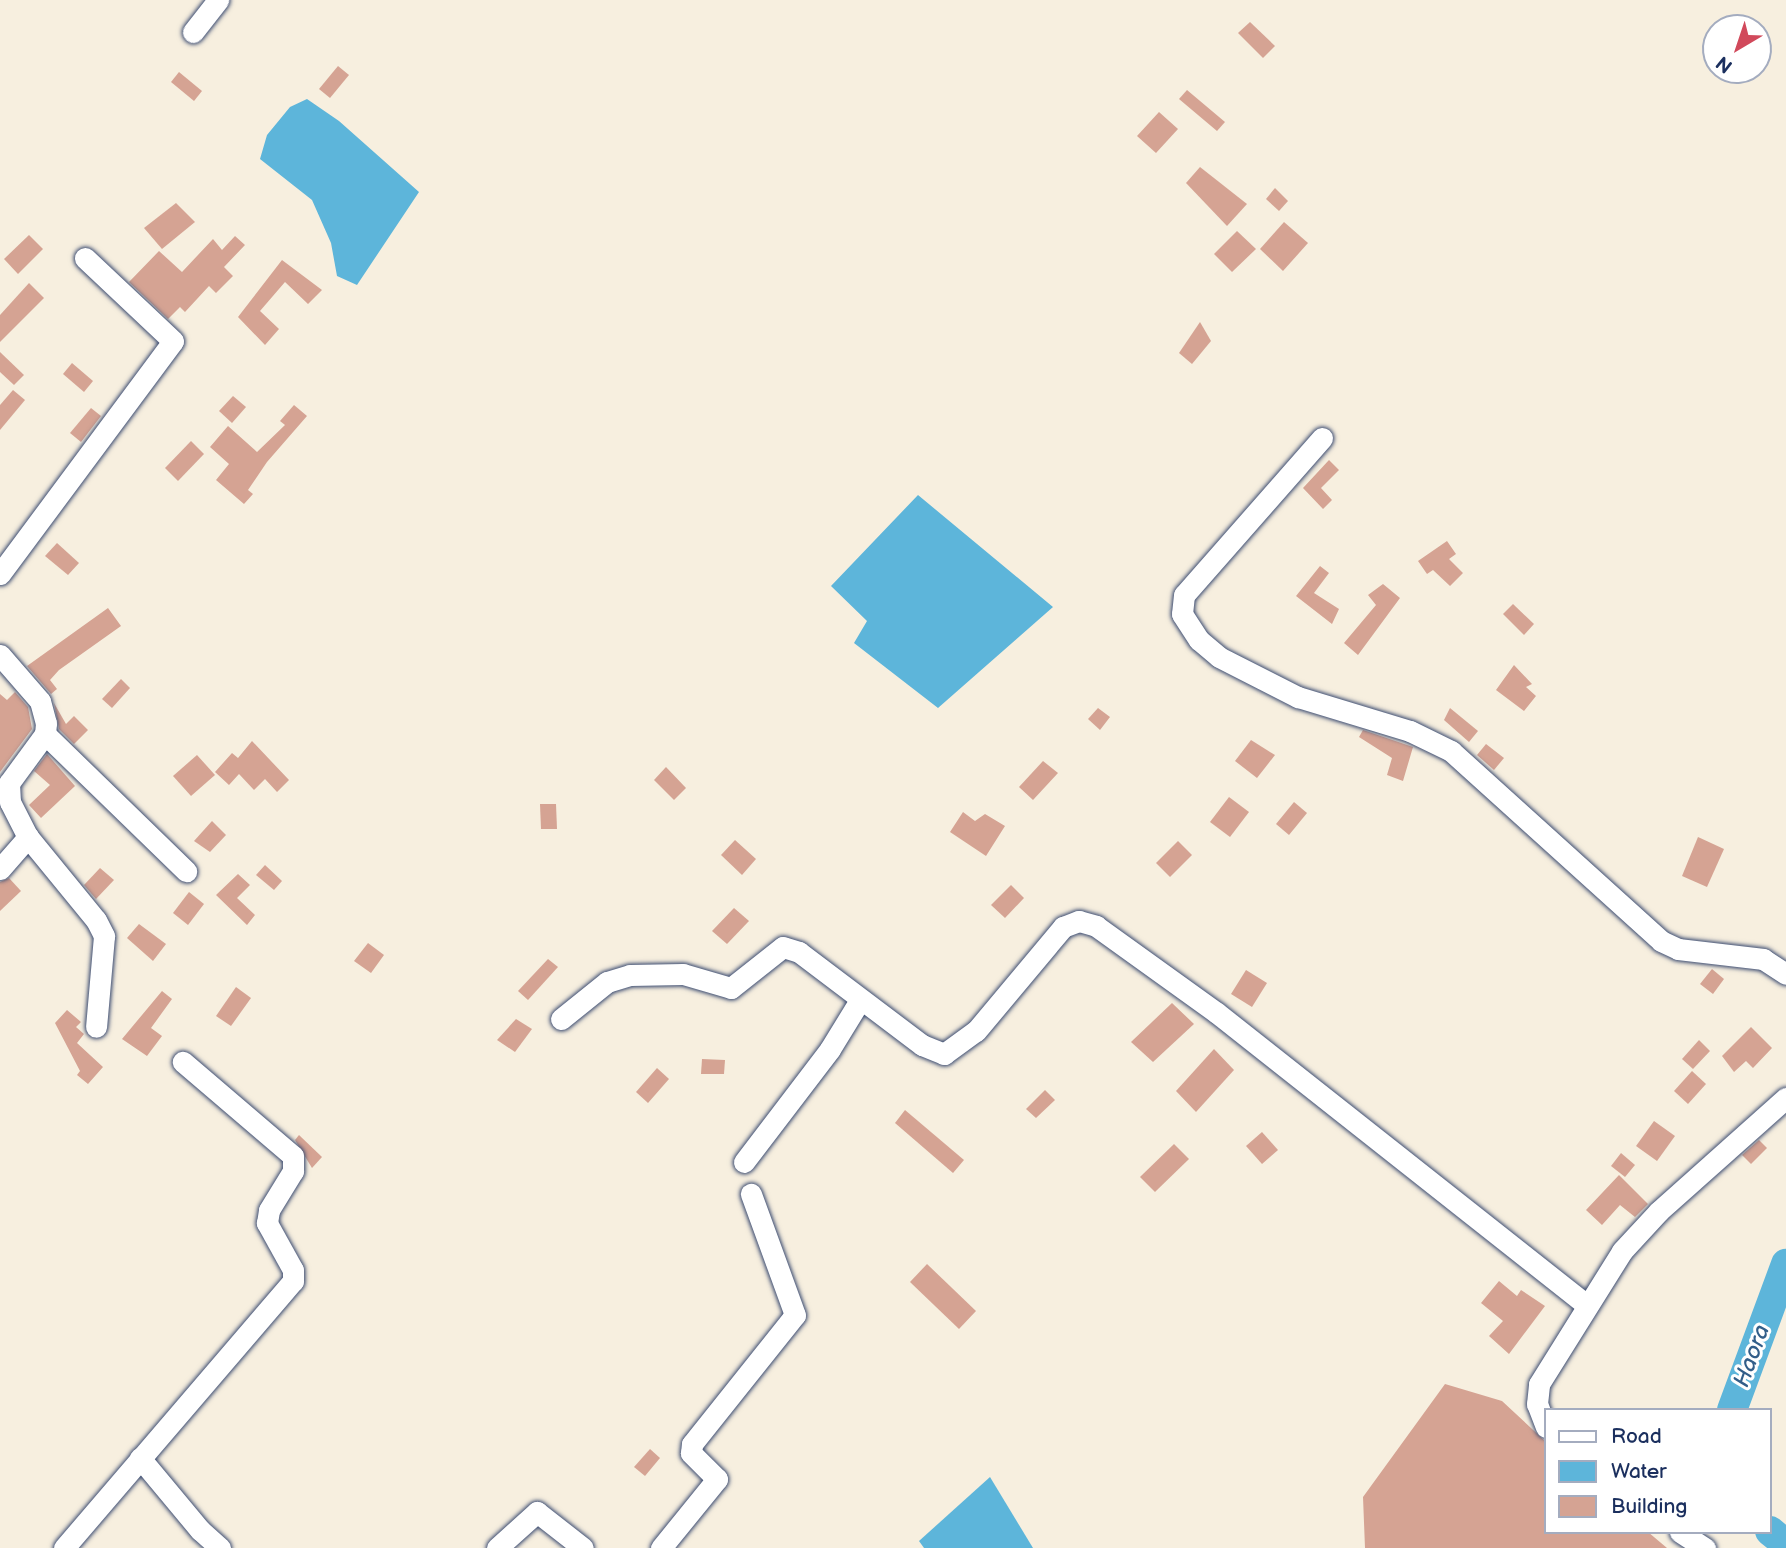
<!DOCTYPE html>
<html>
<head>
<meta charset="utf-8">
<style>
  body { margin:0 }
  #map { position:relative; width:1786px; height:1548px; overflow:hidden; background:#f7efdf; font-family:"Balsamiq Sans",sans-serif }
  div>[style] { position:absolute }
  .water>* { inset:0; background:#5db5da }
  .river>* { height:30px; margin:-15px; padding:0 15px; transform-origin:15px; border-radius:15px; background:#5db5da }
  .building>* { inset:0; background:#d5a393 }
  .roads { filter:drop-shadow(0 0 2px #3c4c71) drop-shadow(0 0 2px #3c4c71) }
  .minor>* { height:21px; margin:-10.5px; padding:0 10.5px; transform-origin:10.5px; border-radius:10.5px; background:#fff }
  span { translate:-50% -50%; white-space:nowrap; text-align:center; line-height:1.15; -webkit-text-stroke:6px #fff; paint-order:stroke }
  .water-label { font-size:23px; color:#325e89; font-style:italic }
  .legend { position:absolute; left:1544px; top:1408px; width:228px; height:126px; box-sizing:border-box; background:#fff; border:2px solid #a4acbf; margin:0; padding:9px 12px; list-style:none; font-size:21px; color:#1b2f5e }
  .legend li { display:flex; align-items:center; gap:14px; height:35px }
  .legend b { width:35px; border:2px solid #a4acbf }
  .north { position:absolute; left:1702px; top:14px; width:70px; height:70px; box-sizing:border-box; background:#fff; border:2px solid #a4acbf; border-radius:50%; rotate:219deg; font-size:19px; font-weight:700; line-height:28px; text-align:center; color:#1b2f5e }
  .north::after { content:''; display:block; margin:auto; width:24px; height:32px; background:#d1495b; clip-path:polygon(50% 0,100% 100%,50% 72%,0 100%) }
</style>
</head>
<body>
<div id="map">
  <div class="water">
    <div style="clip-path:polygon(307px 99px,339px 121px,419px 192px,357px 285px,337px 276px,331px 243px,312px 200px,260px 159px,267px 135px,290px 107px)"></div>
    <div style="clip-path:polygon(918px 495px,1053px 607px,938px 708px,854px 643px,867px 621px,831px 586px)"></div>
    <div style="clip-path:polygon(990px 1477px,1033px 1548px,924px 1548px,919px 1541px)"></div>
  </div>
  <div class="river">
    <div style="left:1732px;top:1410px;width:156px;rotate:-69.7deg"></div>
    <div style="left:1770px;top:1531px;width:21px;rotate:39deg"></div>
  </div>
  <div class="building">
    <div style="clip-path:polygon(1250px 22px,1275px 46px,1263px 58px,1238px 33px)"></div>
    <div style="clip-path:polygon(338px 66px,349px 75px,330px 98px,319px 89px)"></div>
    <div style="clip-path:polygon(179px 72px,202px 91px,194px 101px,171px 82px)"></div>
    <div style="clip-path:polygon(1187px 90px,1225px 122px,1217px 131px,1179px 99px)"></div>
    <div style="clip-path:polygon(1159px 112px,1178px 129px,1156px 153px,1137px 136px)"></div>
    <div style="clip-path:polygon(1200px 167px,1247px 204px,1227px 226px,1186px 183px)"></div>
    <div style="clip-path:polygon(1275px 188px,1288px 201px,1279px 211px,1266px 199px)"></div>
    <div style="clip-path:polygon(176px 203px,195px 222px,162px 249px,144px 228px)"></div>
    <div style="clip-path:polygon(1284px 222px,1308px 243px,1283px 271px,1260px 249px)"></div>
    <div style="clip-path:polygon(1237px 231px,1256px 249px,1232px 272px,1214px 254px)"></div>
    <div style="clip-path:polygon(29px 235px,43px 249px,18px 274px,4px 259px)"></div>
    <div style="clip-path:polygon(235px 236px,245px 245px,224px 267px,233px 276px,216px 293px,209px 286px,185px 312px,180px 307px,168px 319px,129px 282px,159px 251px,182px 272px,213px 239px,222px 250px)"></div>
    <div style="clip-path:polygon(282px 260px,322px 290px,308px 304px,285px 282px,260px 311px,279px 329px,265px 345px,238px 317px)"></div>
    <div style="clip-path:polygon(29px 283px,44px 298px,0 342px,0 315px)"></div>
    <div style="clip-path:polygon(1200px 322px,1211px 341px,1192px 364px,1179px 353px)"></div>
    <div style="clip-path:polygon(0 352px,24px 375px,14px 385px,0 372px)"></div>
    <div style="clip-path:polygon(72px 363px,93px 381px,84px 392px,63px 374px)"></div>
    <div style="clip-path:polygon(13px 390px,25px 400px,0 430px,0 405px)"></div>
    <div style="clip-path:polygon(233px 396px,246px 407px,232px 423px,219px 411px)"></div>
    <div style="clip-path:polygon(294px 405px,307px 416px,267px 462px,248px 490px,253px 494px,244px 504px,216px 480px,229px 464px,210px 447px,228px 426px,257px 452px,285px 425px,280px 421px)"></div>
    <div style="clip-path:polygon(91px 408px,101px 416px,81px 442px,70px 433px)"></div>
    <div style="clip-path:polygon(191px 441px,204px 454px,178px 481px,165px 468px)"></div>
    <div style="clip-path:polygon(1329px 460px,1339px 470px,1321px 488px,1332px 500px,1323px 509px,1303px 488px)"></div>
    <div style="clip-path:polygon(1447px 541px,1456px 554px,1449px 559px,1463px 573px,1450px 586px,1433px 570px,1427px 574px,1418px 561px)"></div>
    <div style="clip-path:polygon(57px 543px,79px 563px,68px 575px,45px 556px)"></div>
    <div style="clip-path:polygon(1320px 566px,1329px 573px,1314px 593px,1339px 609px,1332px 624px,1296px 596px)"></div>
    <div style="clip-path:polygon(1383px 584px,1400px 598px,1358px 655px,1344px 643px,1376px 605px,1368px 595px)"></div>
    <div style="clip-path:polygon(1513px 604px,1534px 624px,1524px 635px,1503px 614px)"></div>
    <div style="clip-path:polygon(108px 608px,121px 626px,59px 670px,50px 680px,57px 689px,51px 694px,27px 666px)"></div>
    <div style="clip-path:polygon(1514px 665px,1532px 684px,1526px 687px,1536px 696px,1524px 711px,1496px 690px)"></div>
    <div style="clip-path:polygon(121px 679px,130px 688px,112px 708px,102px 699px)"></div>
    <div style="clip-path:polygon(15px 692px,28px 707px,32px 729px,0 772px,0 694px,7px 700px)"></div>
    <div style="clip-path:polygon(54px 703px,66px 724px,74px 716px,88px 730px,74px 744px,59px 729px)"></div>
    <div style="clip-path:polygon(1098px 708px,1110px 717px,1100px 730px,1088px 719px)"></div>
    <div style="clip-path:polygon(1450px 708px,1478px 731px,1469px 742px,1444px 720px)"></div>
    <div style="clip-path:polygon(1363px 730px,1413px 747px,1403px 781px,1387px 775px,1392px 758px,1359px 737px)"></div>
    <div style="clip-path:polygon(1251px 740px,1275px 755px,1257px 778px,1235px 761px)"></div>
    <div style="clip-path:polygon(252px 741px,289px 780px,277px 792px,265px 779px,254px 790px,239px 774px,229px 785px,215px 772px,232px 753px,238px 758px)"></div>
    <div style="clip-path:polygon(1486px 744px,1504px 758px,1494px 770px,1477px 755px)"></div>
    <div style="clip-path:polygon(47px 754px,75px 786px,41px 818px,29px 805px,50px 785px,34px 771px)"></div>
    <div style="clip-path:polygon(197px 755px,215px 775px,191px 796px,173px 776px)"></div>
    <div style="clip-path:polygon(1043px 761px,1058px 773px,1033px 800px,1019px 787px)"></div>
    <div style="clip-path:polygon(666px 767px,686px 788px,674px 800px,654px 780px)"></div>
    <div style="clip-path:polygon(1229px 797px,1249px 812px,1230px 837px,1210px 822px)"></div>
    <div style="clip-path:polygon(1294px 802px,1307px 813px,1289px 835px,1276px 824px)"></div>
    <div style="clip-path:polygon(540px 804px,556px 804px,557px 829px,541px 829px)"></div>
    <div style="clip-path:polygon(963px 812px,975px 821px,985px 814px,1005px 826px,986px 856px,950px 832px)"></div>
    <div style="clip-path:polygon(212px 821px,226px 835px,210px 852px,194px 841px)"></div>
    <div style="clip-path:polygon(1698px 837px,1724px 849px,1707px 887px,1682px 876px)"></div>
    <div style="clip-path:polygon(735px 840px,756px 859px,742px 875px,721px 855px)"></div>
    <div style="clip-path:polygon(1178px 841px,1192px 855px,1170px 877px,1156px 863px)"></div>
    <div style="clip-path:polygon(265px 865px,282px 881px,274px 890px,256px 875px)"></div>
    <div style="clip-path:polygon(100px 868px,114px 880px,96px 899px,84px 885px)"></div>
    <div style="clip-path:polygon(238px 874px,250px 885px,237px 898px,255px 915px,247px 925px,216px 895px)"></div>
    <div style="clip-path:polygon(9px 878px,21px 891px,0 911px,0 882px)"></div>
    <div style="clip-path:polygon(1011px 885px,1024px 898px,1005px 918px,991px 905px)"></div>
    <div style="clip-path:polygon(189px 892px,204px 904px,188px 925px,173px 913px)"></div>
    <div style="clip-path:polygon(734px 908px,749px 921px,727px 944px,712px 931px)"></div>
    <div style="clip-path:polygon(139px 924px,166px 944px,153px 961px,127px 938px)"></div>
    <div style="clip-path:polygon(368px 943px,384px 955px,371px 973px,354px 961px)"></div>
    <div style="clip-path:polygon(548px 959px,558px 967px,528px 1000px,518px 991px)"></div>
    <div style="clip-path:polygon(1712px 969px,1724px 979px,1713px 994px,1700px 984px)"></div>
    <div style="clip-path:polygon(1246px 970px,1267px 983px,1252px 1007px,1231px 994px)"></div>
    <div style="clip-path:polygon(236px 987px,251px 998px,231px 1026px,216px 1016px)"></div>
    <div style="clip-path:polygon(162px 991px,172px 999px,151px 1028px,162px 1036px,147px 1056px,122px 1039px)"></div>
    <div style="clip-path:polygon(1172px 1003px,1194px 1024px,1153px 1062px,1131px 1042px)"></div>
    <div style="clip-path:polygon(67px 1010px,81px 1022px,76px 1027px,84px 1034px,77px 1043px,103px 1067px,88px 1084px,77px 1075px,80px 1071px,55px 1023px)"></div>
    <div style="clip-path:polygon(516px 1019px,532px 1029px,515px 1052px,497px 1040px)"></div>
    <div style="clip-path:polygon(1751px 1027px,1772px 1048px,1753px 1068px,1746px 1061px,1734px 1072px,1722px 1056px)"></div>
    <div style="clip-path:polygon(1699px 1040px,1710px 1051px,1693px 1069px,1682px 1059px)"></div>
    <div style="clip-path:polygon(1214px 1049px,1234px 1070px,1196px 1112px,1176px 1091px)"></div>
    <div style="clip-path:polygon(702px 1059px,725px 1060px,724px 1074px,701px 1074px)"></div>
    <div style="clip-path:polygon(657px 1068px,669px 1079px,648px 1103px,636px 1092px)"></div>
    <div style="clip-path:polygon(1692px 1071px,1706px 1084px,1688px 1104px,1674px 1091px)"></div>
    <div style="clip-path:polygon(1045px 1090px,1055px 1100px,1036px 1118px,1026px 1109px)"></div>
    <div style="clip-path:polygon(905px 1110px,964px 1160px,953px 1173px,895px 1123px)"></div>
    <div style="clip-path:polygon(1654px 1121px,1675px 1136px,1657px 1161px,1636px 1146px)"></div>
    <div style="clip-path:polygon(1262px 1132px,1278px 1150px,1262px 1164px,1246px 1146px)"></div>
    <div style="clip-path:polygon(299px 1135px,322px 1157px,312px 1168px,295px 1140px)"></div>
    <div style="clip-path:polygon(1759px 1140px,1767px 1148px,1751px 1164px,1742px 1155px)"></div>
    <div style="clip-path:polygon(1174px 1144px,1189px 1159px,1155px 1192px,1140px 1177px)"></div>
    <div style="clip-path:polygon(1621px 1153px,1635px 1165px,1625px 1177px,1611px 1166px)"></div>
    <div style="clip-path:polygon(1619px 1175px,1648px 1204px,1635px 1217px,1620px 1205px,1602px 1225px,1586px 1210px)"></div>
    <div style="clip-path:polygon(927px 1264px,976px 1311px,959px 1329px,910px 1282px)"></div>
    <div style="clip-path:polygon(1499px 1281px,1517px 1296px,1521px 1290px,1545px 1306px,1509px 1354px,1489px 1336px,1503px 1321px,1481px 1303px)"></div>
    <div style="clip-path:polygon(1445px 1384px,1502px 1401px,1546px 1442px,1546px 1532px,1648px 1532px,1667px 1548px,1365px 1548px,1363px 1497px)"></div>
    <div style="clip-path:polygon(650px 1449px,660px 1458px,645px 1476px,634px 1467px)"></div>
  </div>
  <div class="roads">
    <div class="minor">
      <div style="left:193px;top:32px;width:41px;rotate:-52deg"></div>
      <div style="left:1322px;top:438px;width:209px;rotate:131.3deg"></div>
      <div style="left:1184px;top:595px;width:19px;rotate:96deg"></div>
      <div style="left:1182px;top:614px;width:31px;rotate:57deg"></div>
      <div style="left:1199px;top:640px;width:26px;rotate:40deg"></div>
      <div style="left:1219px;top:657px;width:89px;rotate:26.9deg"></div>
      <div style="left:1298px;top:697px;width:117px;rotate:16.9deg"></div>
      <div style="left:1410px;top:731px;width:46px;rotate:26deg"></div>
      <div style="left:1451px;top:751px;width:283px;rotate:42.1deg"></div>
      <div style="left:1661px;top:941px;width:19px;rotate:25deg"></div>
      <div style="left:1678px;top:949px;width:86px;rotate:6.7deg"></div>
      <div style="left:1763px;top:959px;width:27px;rotate:33deg"></div>
      <div style="left:0;top:574px;width:290px;rotate:-53.4deg"></div>
      <div style="left:173px;top:341px;width:121px;rotate:-136.7deg"></div>
      <div style="left:0;top:655px;width:61px;rotate:49deg"></div>
      <div style="left:40px;top:701px;width:23px;rotate:75deg"></div>
      <div style="left:46px;top:723px;width:11px;rotate:95deg"></div>
      <div style="left:45px;top:734px;width:61px;rotate:126.3deg"></div>
      <div style="left:9px;top:783px;width:19px;rotate:87deg"></div>
      <div style="left:10px;top:802px;width:39px;rotate:63deg"></div>
      <div style="left:28px;top:837px;width:107px;rotate:50.7deg"></div>
      <div style="left:96px;top:920px;width:18px;rotate:63deg"></div>
      <div style="left:104px;top:936px;width:91px;rotate:95deg"></div>
      <div style="left:45px;top:734px;width:197px;rotate:44.2deg"></div>
      <div style="left:0;top:869px;width:43px;rotate:-48.8deg"></div>
      <div style="left:561px;top:1019px;width:59px;rotate:-38.8deg"></div>
      <div style="left:607px;top:982px;width:24px;rotate:-17deg"></div>
      <div style="left:630px;top:975px;width:53px;rotate:-1.1deg"></div>
      <div style="left:683px;top:974px;width:50px;rotate:16.3deg"></div>
      <div style="left:731px;top:988px;width:66px;rotate:-38.3deg"></div>
      <div style="left:783px;top:947px;width:17px;rotate:17deg"></div>
      <div style="left:799px;top:952px;width:154px;rotate:37.1deg"></div>
      <div style="left:922px;top:1045px;width:24px;rotate:22deg"></div>
      <div style="left:944px;top:1054px;width:39px;rotate:-36deg"></div>
      <div style="left:976px;top:1031px;width:136px;rotate:-50.1deg"></div>
      <div style="left:1063px;top:927px;width:17px;rotate:-21deg"></div>
      <div style="left:1079px;top:921px;width:18px;rotate:16deg"></div>
      <div style="left:1096px;top:926px;width:149px;rotate:35.7deg"></div>
      <div style="left:1217px;top:1013px;width:469px;rotate:38.3deg"></div>
      <div style="left:744px;top:1162px;width:142px;rotate:-52.7deg"></div>
      <div style="left:830px;top:1049px;width:57px;rotate:-58.5deg"></div>
      <div style="left:1546px;top:1427px;width:25px;rotate:-111deg"></div>
      <div style="left:1537px;top:1404px;width:20px;rotate:-84deg"></div>
      <div style="left:1539px;top:1384px;width:157px;rotate:-58deg"></div>
      <div style="left:1622px;top:1251px;width:54px;rotate:-47.2deg"></div>
      <div style="left:1659px;top:1211px;width:170px;rotate:-41.7deg"></div>
      <div style="left:140px;top:1458px;width:94px;rotate:50.2deg"></div>
      <div style="left:200px;top:1530px;width:27px;rotate:42deg"></div>
      <div style="left:1680px;top:1532px;width:30px;rotate:33deg"></div>
      <div style="left:64px;top:1548px;width:352px;rotate:-49.4deg"></div>
      <div style="left:293px;top:1281px;width:11px;rotate:-90deg"></div>
      <div style="left:293px;top:1270px;width:54px;rotate:-119deg"></div>
      <div style="left:267px;top:1223px;width:13px;rotate:-81deg"></div>
      <div style="left:269px;top:1210px;width:46px;rotate:-58.4deg"></div>
      <div style="left:293px;top:1171px;width:15px;rotate:-90deg"></div>
      <div style="left:293px;top:1156px;width:145px;rotate:-139.5deg"></div>
      <div style="left:497px;top:1548px;width:54px;rotate:-42deg"></div>
      <div style="left:537px;top:1512px;width:58px;rotate:38deg"></div>
      <div style="left:661px;top:1548px;width:89px;rotate:-50.9deg"></div>
      <div style="left:717px;top:1479px;width:37px;rotate:-135deg"></div>
      <div style="left:691px;top:1453px;width:9px;rotate:-84deg"></div>
      <div style="left:692px;top:1444px;width:165px;rotate:-51.4deg"></div>
      <div style="left:795px;top:1315px;width:129px;rotate:-110deg"></div>
    </div>
  </div>
  <div class="water-label">
    <span style="left:1752px;top:1356px;rotate:-70deg">Haora</span>
  </div>
  <ul class="legend">
  <li><b style="height:9px;background:#fff"></b>Road</li>
  <li><b style="height:19px;background:#5db5da"></b>Water</li>
  <li><b style="height:19px;background:#d5a393"></b>Building</li>
  </ul>
  <div class="north">N</div>
</div>
</body>
</html>
